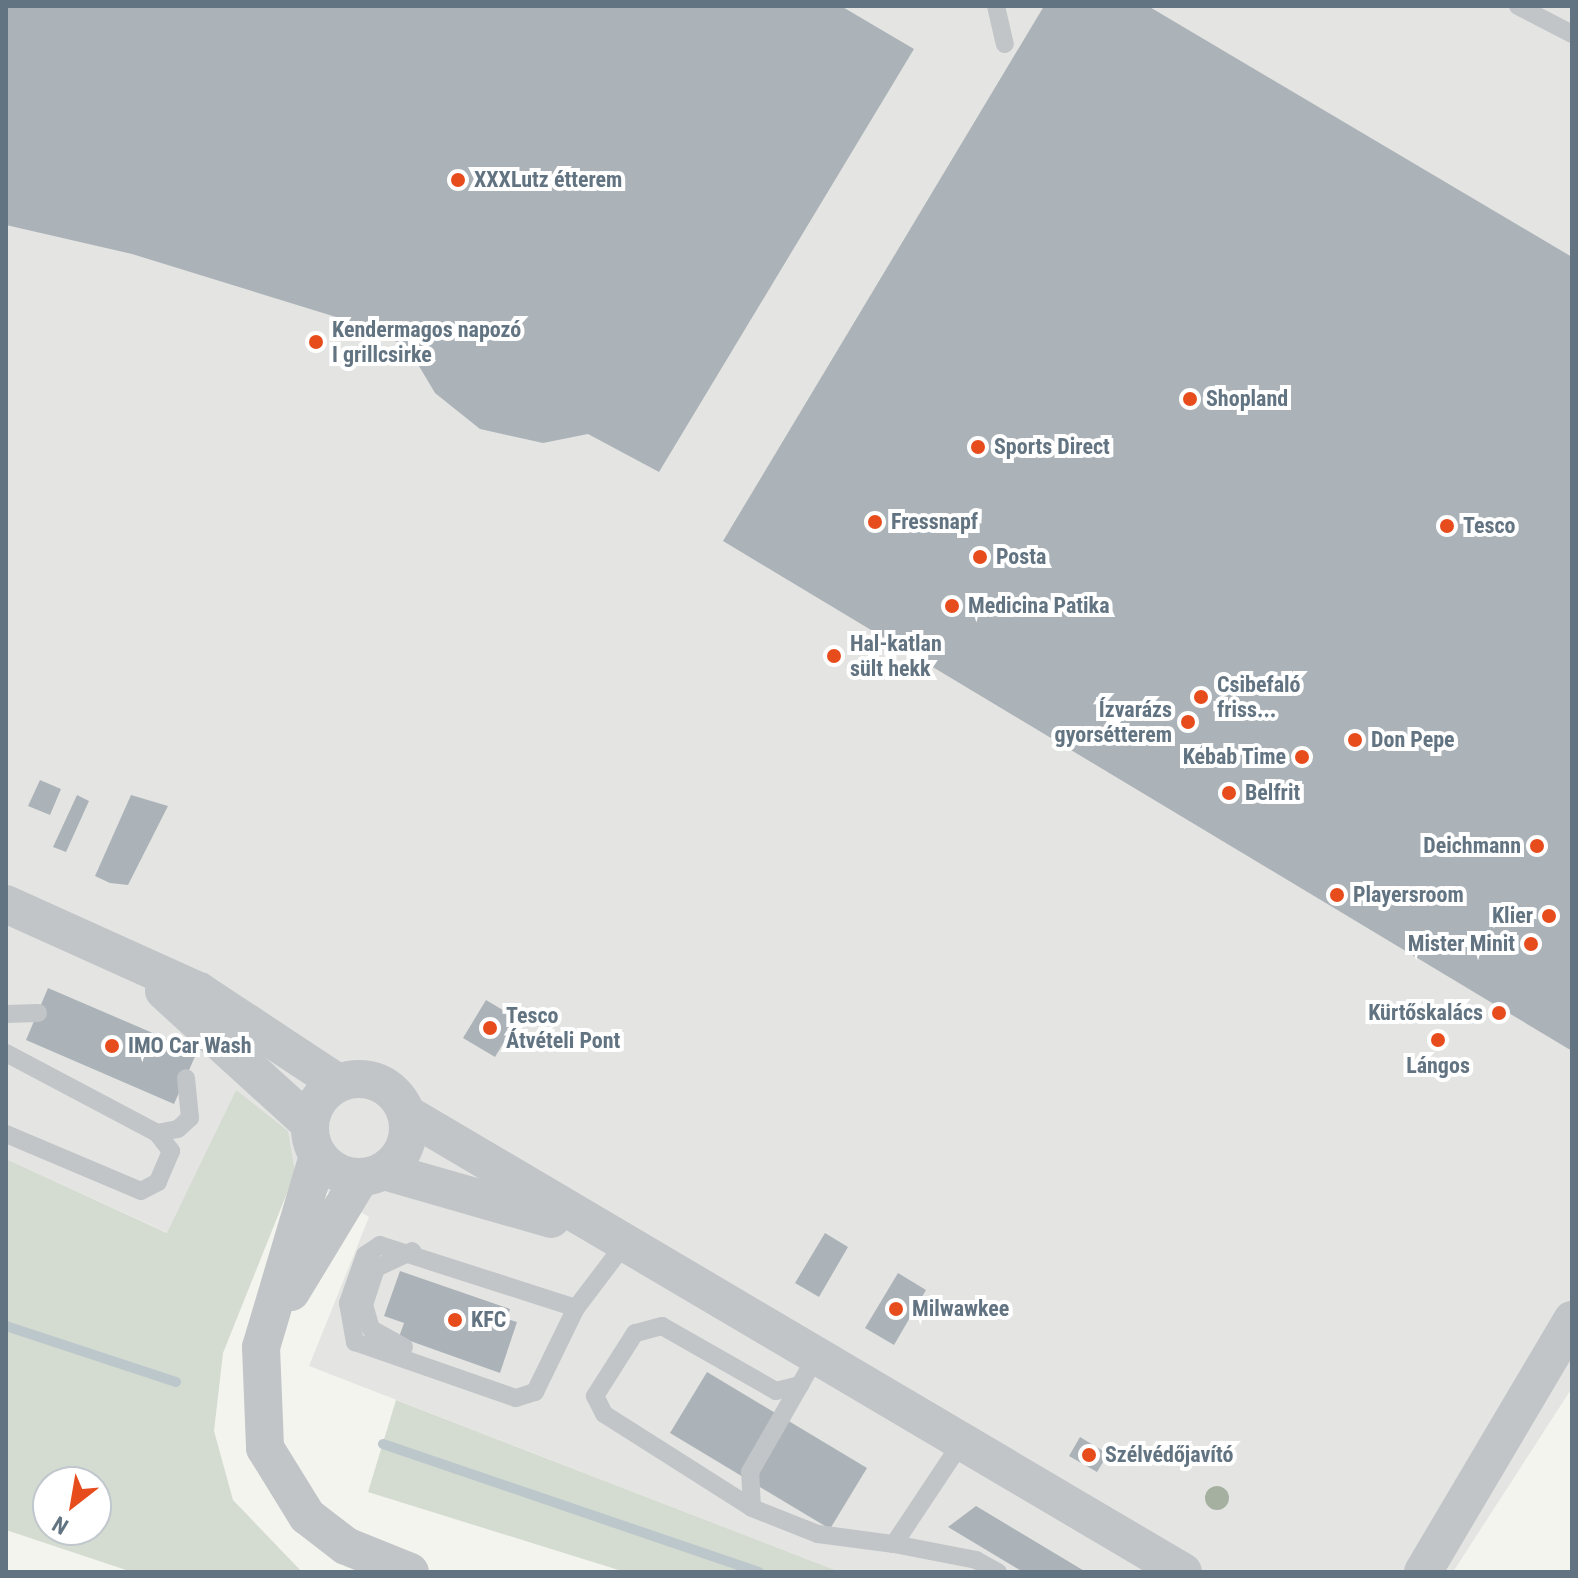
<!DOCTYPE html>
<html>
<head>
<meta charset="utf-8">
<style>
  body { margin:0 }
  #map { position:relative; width:1578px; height:1578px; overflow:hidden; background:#f4f4ef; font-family:"Roboto Condensed",sans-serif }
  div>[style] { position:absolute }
  .built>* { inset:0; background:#e4e5e3 }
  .green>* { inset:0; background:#d4dbd0 }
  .stream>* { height:10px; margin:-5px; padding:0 5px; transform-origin:5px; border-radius:5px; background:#bcc7cc }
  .building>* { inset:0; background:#acb3b8 }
  .lane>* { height:18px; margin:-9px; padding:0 9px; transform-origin:9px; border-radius:9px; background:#c1c5c8 }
  .street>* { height:38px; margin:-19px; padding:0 19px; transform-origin:19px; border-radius:19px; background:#c1c5c8 }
  .street>.ring { margin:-19px; padding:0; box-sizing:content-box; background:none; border:38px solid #c1c5c8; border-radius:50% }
  .trees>* { width:24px; height:24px; margin:-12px; border-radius:50%; background:#a6b0a1 }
  .dots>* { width:22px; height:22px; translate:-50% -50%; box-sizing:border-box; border:4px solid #fff; border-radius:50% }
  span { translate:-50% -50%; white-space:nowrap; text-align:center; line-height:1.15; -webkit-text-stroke:8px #fff; paint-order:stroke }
  .poi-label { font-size:22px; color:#627381; font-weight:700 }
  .left { translate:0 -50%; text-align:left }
  .right { translate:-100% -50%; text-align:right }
  .frame { position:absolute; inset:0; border:8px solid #627381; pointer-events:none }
  .north { position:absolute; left:32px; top:1466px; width:80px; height:80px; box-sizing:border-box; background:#fff; border:2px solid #c0c7cd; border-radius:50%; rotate:211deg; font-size:22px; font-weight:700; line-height:32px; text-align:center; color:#627381 }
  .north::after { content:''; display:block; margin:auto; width:28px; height:36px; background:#e74c1c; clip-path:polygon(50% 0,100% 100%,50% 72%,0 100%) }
</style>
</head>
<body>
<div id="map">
  <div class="built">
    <div style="clip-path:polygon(6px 6px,1572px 6px,1572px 1388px,1453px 1572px,840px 1572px,309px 1366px,369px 1217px,295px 1173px,236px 1090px,168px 1233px,6px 1159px)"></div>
  </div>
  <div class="green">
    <div style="clip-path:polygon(evenodd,236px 1090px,288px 1131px,295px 1173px,223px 1353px,214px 1431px,233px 1500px,302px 1572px,132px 1572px,6px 1530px,6px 1159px,167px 1233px,236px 1090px,48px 1482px,96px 1482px,96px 1530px,48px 1530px,48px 1482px)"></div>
    <div style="clip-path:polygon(396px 1400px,840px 1572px,625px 1572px,368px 1492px)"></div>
  </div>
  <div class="stream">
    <div style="left:6px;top:1326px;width:179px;rotate:18.2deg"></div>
    <div style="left:383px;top:1444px;width:397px;rotate:18.8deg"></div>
  </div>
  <div class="building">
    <div style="clip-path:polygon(6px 6px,841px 6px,914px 49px,659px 472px,588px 434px,543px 443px,480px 429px,435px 393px,407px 346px,336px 317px,132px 254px,6px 225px)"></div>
    <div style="clip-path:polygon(1044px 6px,1148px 6px,1572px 257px,1572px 1051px,723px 541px)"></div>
    <div style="clip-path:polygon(40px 780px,61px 789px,50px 815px,28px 806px)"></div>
    <div style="clip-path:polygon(77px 795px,89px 801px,66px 852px,53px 847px)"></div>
    <div style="clip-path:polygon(131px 795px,168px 806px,128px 885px,110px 883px,95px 876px)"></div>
    <div style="clip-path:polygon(48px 988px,197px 1052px,174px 1104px,26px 1040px)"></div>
    <div style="clip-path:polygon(486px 1000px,518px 1019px,495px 1057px,463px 1038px)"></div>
    <div style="clip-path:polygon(825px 1233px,848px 1247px,819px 1297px,795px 1283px)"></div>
    <div style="clip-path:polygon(400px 1271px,510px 1309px,507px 1319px,517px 1322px,500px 1373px,399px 1337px,404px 1323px,384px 1316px)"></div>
    <div style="clip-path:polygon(898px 1273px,926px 1290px,894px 1345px,865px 1328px)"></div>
    <div style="clip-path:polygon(707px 1372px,867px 1468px,830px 1529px,670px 1433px)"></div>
    <div style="clip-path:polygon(1080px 1437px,1108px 1454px,1097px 1472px,1069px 1456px)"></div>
    <div style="clip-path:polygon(976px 1506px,1086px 1572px,1023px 1572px,948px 1527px)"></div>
  </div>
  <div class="lane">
    <div style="left:996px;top:6px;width:39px;rotate:77deg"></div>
    <div style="left:1518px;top:6px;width:61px;rotate:27.4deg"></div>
    <div style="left:6px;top:1014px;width:32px;rotate:-2deg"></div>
    <div style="left:6px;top:1053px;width:171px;rotate:27.9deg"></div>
    <div style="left:157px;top:1133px;width:23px;rotate:52deg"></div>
    <div style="left:171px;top:1151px;width:34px;rotate:113deg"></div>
    <div style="left:158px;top:1182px;width:19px;rotate:152deg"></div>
    <div style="left:141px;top:1191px;width:147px;rotate:-157.1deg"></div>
    <div style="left:157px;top:1133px;width:21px;rotate:-11deg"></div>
    <div style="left:178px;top:1129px;width:16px;rotate:-43deg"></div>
    <div style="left:190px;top:1118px;width:40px;rotate:-95.7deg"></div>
    <div style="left:576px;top:1308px;width:206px;rotate:-162.2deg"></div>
    <div style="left:380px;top:1245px;width:18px;rotate:146deg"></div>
    <div style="left:365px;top:1255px;width:51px;rotate:109.5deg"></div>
    <div style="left:348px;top:1303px;width:40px;rotate:80deg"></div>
    <div style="left:355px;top:1342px;width:170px;rotate:19.2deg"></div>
    <div style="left:516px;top:1398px;width:20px;rotate:-18deg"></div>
    <div style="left:535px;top:1392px;width:93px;rotate:-64deg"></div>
    <div style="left:576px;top:1308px;width:78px;rotate:-52.8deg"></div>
    <div style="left:404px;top:1347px;width:38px;rotate:-151deg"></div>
    <div style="left:371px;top:1329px;width:25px;rotate:-106deg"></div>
    <div style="left:364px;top:1305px;width:39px;rotate:-72deg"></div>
    <div style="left:376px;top:1268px;width:40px;rotate:-25deg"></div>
    <div style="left:815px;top:1358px;width:31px;rotate:119deg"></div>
    <div style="left:800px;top:1385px;width:25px;rotate:166deg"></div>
    <div style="left:776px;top:1391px;width:131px;rotate:-150.3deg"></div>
    <div style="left:662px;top:1326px;width:28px;rotate:165deg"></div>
    <div style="left:635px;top:1333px;width:75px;rotate:122.4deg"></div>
    <div style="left:595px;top:1396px;width:20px;rotate:63deg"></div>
    <div style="left:604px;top:1414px;width:175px;rotate:32.4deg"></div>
    <div style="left:752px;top:1508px;width:71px;rotate:21.5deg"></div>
    <div style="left:818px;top:1534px;width:77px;rotate:7.5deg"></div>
    <div style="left:894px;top:1544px;width:121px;rotate:-56.4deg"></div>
    <div style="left:752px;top:1508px;width:36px;rotate:-93deg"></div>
    <div style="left:750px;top:1472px;width:100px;rotate:-60.1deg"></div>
    <div style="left:894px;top:1544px;width:84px;rotate:11deg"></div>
    <div style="left:976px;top:1560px;width:25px;rotate:29deg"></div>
  </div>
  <div class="street">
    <div style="left:6px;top:904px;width:212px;rotate:24.3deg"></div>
    <div style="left:199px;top:991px;width:167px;rotate:33.5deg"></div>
    <div style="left:164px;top:991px;width:196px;rotate:42.3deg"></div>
    <div class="ring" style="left:310px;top:1079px;width:60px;height:60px"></div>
    <div style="left:407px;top:1114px;width:901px;rotate:30.55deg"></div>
    <div style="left:318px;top:1156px;width:199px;rotate:106.6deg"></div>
    <div style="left:261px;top:1347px;width:101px;rotate:87.7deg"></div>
    <div style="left:265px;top:1448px;width:80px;rotate:58.3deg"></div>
    <div style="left:307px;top:1516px;width:49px;rotate:37.6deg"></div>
    <div style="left:346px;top:1546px;width:69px;rotate:22.1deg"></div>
    <div style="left:384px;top:1171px;width:174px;rotate:16deg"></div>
    <div style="left:291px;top:1292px;width:133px;rotate:-58.8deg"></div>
    <div style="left:1423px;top:1572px;width:293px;rotate:-59.4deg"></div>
  </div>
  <div class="trees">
    <div style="left:1217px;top:1498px"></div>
  </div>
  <div class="dots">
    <div style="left:458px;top:180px;background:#e74c1c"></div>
    <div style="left:316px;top:342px;background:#e74c1c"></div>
    <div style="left:1190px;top:399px;background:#e74c1c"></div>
    <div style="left:978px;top:447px;background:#e74c1c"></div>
    <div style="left:875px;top:522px;background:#e74c1c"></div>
    <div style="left:1447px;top:526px;background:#e74c1c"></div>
    <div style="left:980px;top:557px;background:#e74c1c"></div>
    <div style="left:952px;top:606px;background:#e74c1c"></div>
    <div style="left:834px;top:656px;background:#e74c1c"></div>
    <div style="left:1201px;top:697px;background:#e74c1c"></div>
    <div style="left:1188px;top:722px;background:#e74c1c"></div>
    <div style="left:1355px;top:740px;background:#e74c1c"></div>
    <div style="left:1302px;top:757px;background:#e74c1c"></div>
    <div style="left:1229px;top:793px;background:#e74c1c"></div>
    <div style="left:1537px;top:846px;background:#e74c1c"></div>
    <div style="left:1337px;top:895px;background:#e74c1c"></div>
    <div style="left:1549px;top:916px;background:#e74c1c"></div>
    <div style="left:1531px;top:944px;background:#e74c1c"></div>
    <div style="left:1499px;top:1013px;background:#e74c1c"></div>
    <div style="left:490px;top:1028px;background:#e74c1c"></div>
    <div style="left:1438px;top:1040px;background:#e74c1c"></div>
    <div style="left:112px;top:1046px;background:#e74c1c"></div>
    <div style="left:896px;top:1309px;background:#e74c1c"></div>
    <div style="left:455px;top:1320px;background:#e74c1c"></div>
    <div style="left:1089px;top:1455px;background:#e74c1c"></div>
  </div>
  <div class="poi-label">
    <span class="left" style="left:474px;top:180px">XXXLutz étterem</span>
    <span class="left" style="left:332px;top:342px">Kendermagos napozó<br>I grillcsirke</span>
    <span class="left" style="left:1206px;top:399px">Shopland</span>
    <span class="left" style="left:994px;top:447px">Sports Direct</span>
    <span class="left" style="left:891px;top:522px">Fressnapf</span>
    <span class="left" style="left:1463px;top:526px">Tesco</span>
    <span class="left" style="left:996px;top:557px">Posta</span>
    <span class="left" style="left:968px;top:606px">Medicina Patika</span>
    <span class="left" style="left:850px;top:656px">Hal-katlan<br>sült hekk</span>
    <span class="left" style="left:1217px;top:697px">Csibefaló<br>friss...</span>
    <span class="right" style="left:1172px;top:722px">Ízvarázs<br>gyorsétterem</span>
    <span class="left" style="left:1371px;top:740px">Don Pepe</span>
    <span class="right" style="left:1286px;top:757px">Kebab Time</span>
    <span class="left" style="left:1245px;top:793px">Belfrit</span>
    <span class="right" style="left:1521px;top:846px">Deichmann</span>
    <span class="left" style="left:1353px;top:895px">Playersroom</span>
    <span class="right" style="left:1533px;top:916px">Klier</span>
    <span class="right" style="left:1515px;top:944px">Mister Minit</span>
    <span class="right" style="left:1483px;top:1013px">Kürtőskalács</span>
    <span class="left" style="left:506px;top:1028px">Tesco<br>Átvételi Pont</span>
    <span class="left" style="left:128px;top:1046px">IMO Car Wash</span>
    <span style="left:1438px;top:1066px">Lángos</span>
    <span class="left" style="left:912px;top:1309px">Milwawkee</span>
    <span class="left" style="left:471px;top:1320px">KFC</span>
    <span class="left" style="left:1105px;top:1455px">Szélvédőjavító</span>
  </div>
  <div class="frame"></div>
  <div class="north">N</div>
</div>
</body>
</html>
